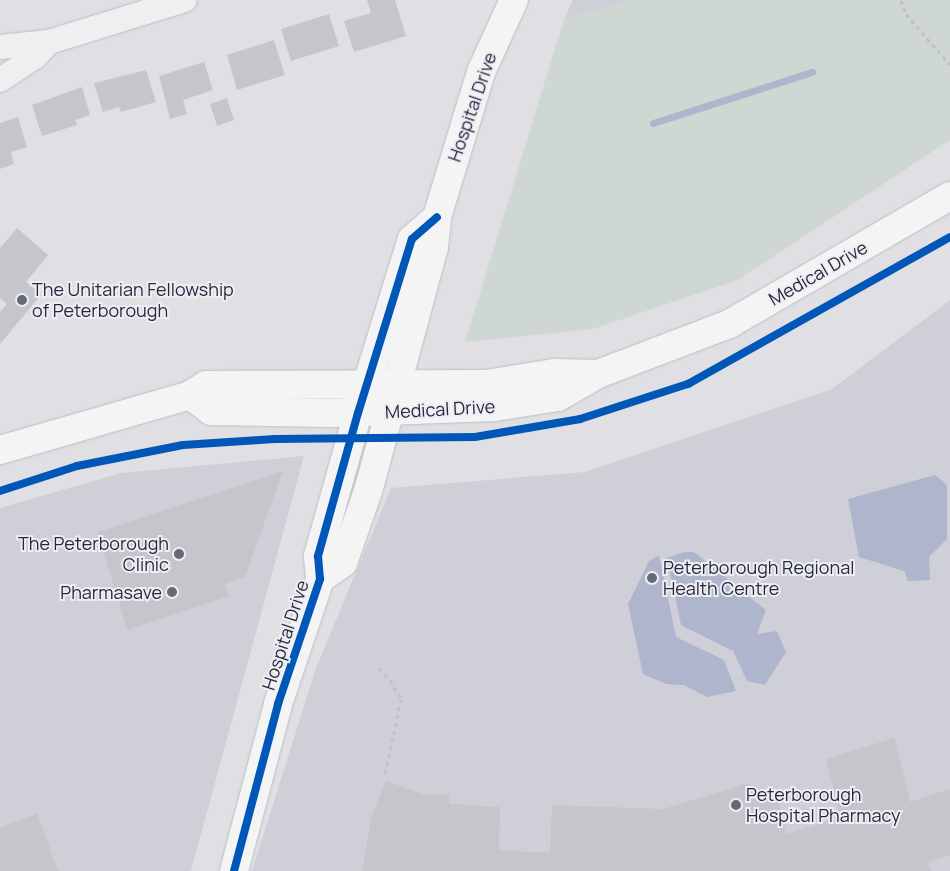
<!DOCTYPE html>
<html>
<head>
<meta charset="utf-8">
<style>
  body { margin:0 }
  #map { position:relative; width:950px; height:871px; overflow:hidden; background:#e0e0e4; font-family:Manrope,sans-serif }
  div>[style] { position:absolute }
  .built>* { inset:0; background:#cecfd7 }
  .green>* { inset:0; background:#ced7d1 }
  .water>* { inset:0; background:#b0b5ce }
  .stream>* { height:7px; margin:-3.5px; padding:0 3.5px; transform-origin:3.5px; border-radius:3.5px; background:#b0b5ce }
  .building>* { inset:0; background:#c5c6cb }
  .path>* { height:3px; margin-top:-1.5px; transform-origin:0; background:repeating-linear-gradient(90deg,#c1c1c7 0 4px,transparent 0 8px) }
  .roads { filter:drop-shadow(0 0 1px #bebec2) drop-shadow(0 0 1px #bebec2) }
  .street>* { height:24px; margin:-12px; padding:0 12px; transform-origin:12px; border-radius:12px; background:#efeff1 }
  .secondary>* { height:28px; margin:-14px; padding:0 14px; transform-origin:14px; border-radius:14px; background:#f4f4f5 }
  .cycleway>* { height:8px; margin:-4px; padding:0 4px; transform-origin:4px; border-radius:4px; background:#0057b8 }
  .dots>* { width:14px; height:14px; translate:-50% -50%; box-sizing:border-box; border:2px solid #edeef4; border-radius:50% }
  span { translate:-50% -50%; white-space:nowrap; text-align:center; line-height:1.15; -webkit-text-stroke:4px #edeef4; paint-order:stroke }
  .street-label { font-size:18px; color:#28293c }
  .poi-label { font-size:18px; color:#28293c }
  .left { translate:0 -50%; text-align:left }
  .right { translate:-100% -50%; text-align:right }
</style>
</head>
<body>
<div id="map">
  <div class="built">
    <div style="clip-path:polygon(573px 0,632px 0,564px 19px)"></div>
    <div style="clip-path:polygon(950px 300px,950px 871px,252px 871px,316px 668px,391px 488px,585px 472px,832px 389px)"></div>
    <div style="clip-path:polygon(304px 456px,191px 871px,0 871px,0 508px,121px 473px)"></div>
  </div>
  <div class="green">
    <div style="clip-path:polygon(632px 0,950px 0,950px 140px,738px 280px,593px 329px,465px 342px,564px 19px)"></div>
  </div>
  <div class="water">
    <div style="clip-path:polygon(935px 475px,947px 485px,947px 539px,929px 557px,930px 580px,908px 581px,904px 571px,859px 557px,848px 499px)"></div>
    <div style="clip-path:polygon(684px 552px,694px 552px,766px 610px,757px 634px,777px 631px,786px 652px,765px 685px,747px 681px,733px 651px,681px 625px,667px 558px)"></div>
    <div style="clip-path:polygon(659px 555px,676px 637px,724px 660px,736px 691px,707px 697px,684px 685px,666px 684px,643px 674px,628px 604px,649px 561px)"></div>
  </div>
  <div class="stream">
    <div style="left:653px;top:123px;width:167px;rotate:-17.8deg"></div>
  </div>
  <div class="building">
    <div style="clip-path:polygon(367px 0,395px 0,406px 36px,354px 52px,344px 21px,371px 13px)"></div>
    <div style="clip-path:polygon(329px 14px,339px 46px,291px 61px,281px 29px)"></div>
    <div style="clip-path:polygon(274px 40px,285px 75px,237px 90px,227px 55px)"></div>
    <div style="clip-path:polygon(204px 62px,213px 90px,183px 100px,187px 114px,170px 119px,159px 76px)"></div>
    <div style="clip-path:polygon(146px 70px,156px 102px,121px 112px,119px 107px,103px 112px,94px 83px)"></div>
    <div style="clip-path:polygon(82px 87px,90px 115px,75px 120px,77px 125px,42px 136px,32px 105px)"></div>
    <div style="clip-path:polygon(227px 98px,234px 120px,217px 126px,210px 104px)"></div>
    <div style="clip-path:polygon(18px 117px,27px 147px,11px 152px,14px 164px,0 169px,0 123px)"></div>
    <div style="clip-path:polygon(17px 228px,48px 255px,26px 282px,41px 295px,0 344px,0 312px,7px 304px,0 298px,0 248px)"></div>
    <div style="clip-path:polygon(283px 471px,245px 577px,225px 584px,229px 596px,127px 630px,98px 532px)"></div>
    <div style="clip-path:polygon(894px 738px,910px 802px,950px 789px,950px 855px,928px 862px,931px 871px,362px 871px,372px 814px,386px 781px,425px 795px,449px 794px,449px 804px,500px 807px,499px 850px,550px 853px,552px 805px,663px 809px,749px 783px,756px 801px,777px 794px,786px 834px,841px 817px,826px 759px)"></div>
    <div style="clip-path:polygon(37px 813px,58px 871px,0 871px,0 828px)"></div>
  </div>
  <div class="path">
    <div style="left:901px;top:0;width:15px;rotate:70deg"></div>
    <div style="left:906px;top:14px;width:67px;rotate:49.2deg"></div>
    <div style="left:379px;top:668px;width:16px;rotate:47deg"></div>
    <div style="left:390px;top:680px;width:22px;rotate:60deg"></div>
    <div style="left:401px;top:699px;width:77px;rotate:102deg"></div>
  </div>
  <div class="roads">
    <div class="street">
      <div style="left:0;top:47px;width:49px;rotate:-5.8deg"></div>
      <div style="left:49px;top:42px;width:142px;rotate:-17.2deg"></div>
      <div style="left:0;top:80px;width:42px;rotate:-33.3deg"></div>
      <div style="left:35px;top:57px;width:21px;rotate:-47deg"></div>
    </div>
    <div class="secondary">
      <div style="left:190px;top:395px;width:26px;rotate:37deg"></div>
      <div style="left:211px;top:411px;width:119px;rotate:1deg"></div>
      <div style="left:330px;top:413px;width:165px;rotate:-2.1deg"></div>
      <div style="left:495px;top:407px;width:64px;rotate:-9deg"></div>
      <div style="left:558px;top:397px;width:46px;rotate:-29.9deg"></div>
      <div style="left:598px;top:374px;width:140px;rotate:-20.9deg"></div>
      <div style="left:729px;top:324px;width:255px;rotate:-30.1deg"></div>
      <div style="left:0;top:450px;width:198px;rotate:-16.1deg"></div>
      <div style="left:190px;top:395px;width:19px;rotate:-32deg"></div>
      <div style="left:206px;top:385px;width:280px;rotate:-0.2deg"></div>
      <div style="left:486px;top:384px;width:69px;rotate:-9.2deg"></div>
      <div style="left:554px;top:373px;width:44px;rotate:1.3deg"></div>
      <div style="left:320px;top:579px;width:28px;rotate:-35deg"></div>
      <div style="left:343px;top:563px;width:79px;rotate:-70.9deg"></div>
      <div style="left:369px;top:488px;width:250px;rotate:-74.9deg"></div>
      <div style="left:434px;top:247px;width:30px;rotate:-84deg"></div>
      <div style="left:437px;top:217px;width:152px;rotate:-73.1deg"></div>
      <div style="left:481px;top:72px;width:79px;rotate:-65.4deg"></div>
      <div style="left:234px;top:871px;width:173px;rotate:-75.2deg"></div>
      <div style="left:278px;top:704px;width:132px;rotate:-71.4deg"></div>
      <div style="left:320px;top:579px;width:23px;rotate:-95deg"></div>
      <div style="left:318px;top:556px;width:148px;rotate:-74.4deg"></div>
      <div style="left:358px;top:413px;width:182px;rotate:-72.8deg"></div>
      <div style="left:412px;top:239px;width:33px;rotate:-41deg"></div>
    </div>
  </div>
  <div class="cycleway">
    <div style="left:0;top:491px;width:81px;rotate:-18deg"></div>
    <div style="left:77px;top:466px;width:108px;rotate:-11.2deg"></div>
    <div style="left:183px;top:445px;width:92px;rotate:-3.7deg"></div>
    <div style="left:275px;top:439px;width:200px;rotate:-0.6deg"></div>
    <div style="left:475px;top:437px;width:107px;rotate:-9.7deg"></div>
    <div style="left:580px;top:419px;width:114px;rotate:-18deg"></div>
    <div style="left:688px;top:384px;width:300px;rotate:-29.3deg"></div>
    <div style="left:234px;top:871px;width:173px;rotate:-75.2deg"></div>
    <div style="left:278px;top:704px;width:132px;rotate:-71.4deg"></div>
    <div style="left:320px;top:579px;width:23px;rotate:-95deg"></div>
    <div style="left:318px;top:556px;width:148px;rotate:-74.4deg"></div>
    <div style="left:358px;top:413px;width:182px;rotate:-72.8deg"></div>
    <div style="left:412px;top:239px;width:33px;rotate:-41deg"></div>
  </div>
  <div class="dots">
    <div style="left:22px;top:300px;background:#686977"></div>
    <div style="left:179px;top:554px;background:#686977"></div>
    <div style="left:652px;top:578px;background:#686977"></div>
    <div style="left:172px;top:592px;background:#686977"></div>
    <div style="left:736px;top:805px;background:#686977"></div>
  </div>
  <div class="street-label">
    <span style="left:472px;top:107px;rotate:-71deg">Hospital Drive</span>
    <span style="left:818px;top:273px;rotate:-30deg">Medical Drive</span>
    <span style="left:440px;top:409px;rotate:-3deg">Medical Drive</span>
    <span style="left:285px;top:635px;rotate:-72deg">Hospital Drive</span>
  </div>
  <div class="poi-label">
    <span class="left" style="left:32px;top:300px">The Unitarian Fellowship<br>of Peterborough</span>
    <span class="right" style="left:169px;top:554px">The Peterborough<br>Clinic</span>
    <span class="left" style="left:663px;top:578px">Peterborough Regional<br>Health Centre</span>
    <span class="right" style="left:162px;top:592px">Pharmasave</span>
    <span class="left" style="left:746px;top:805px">Peterborough<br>Hospital Pharmacy</span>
  </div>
</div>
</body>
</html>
